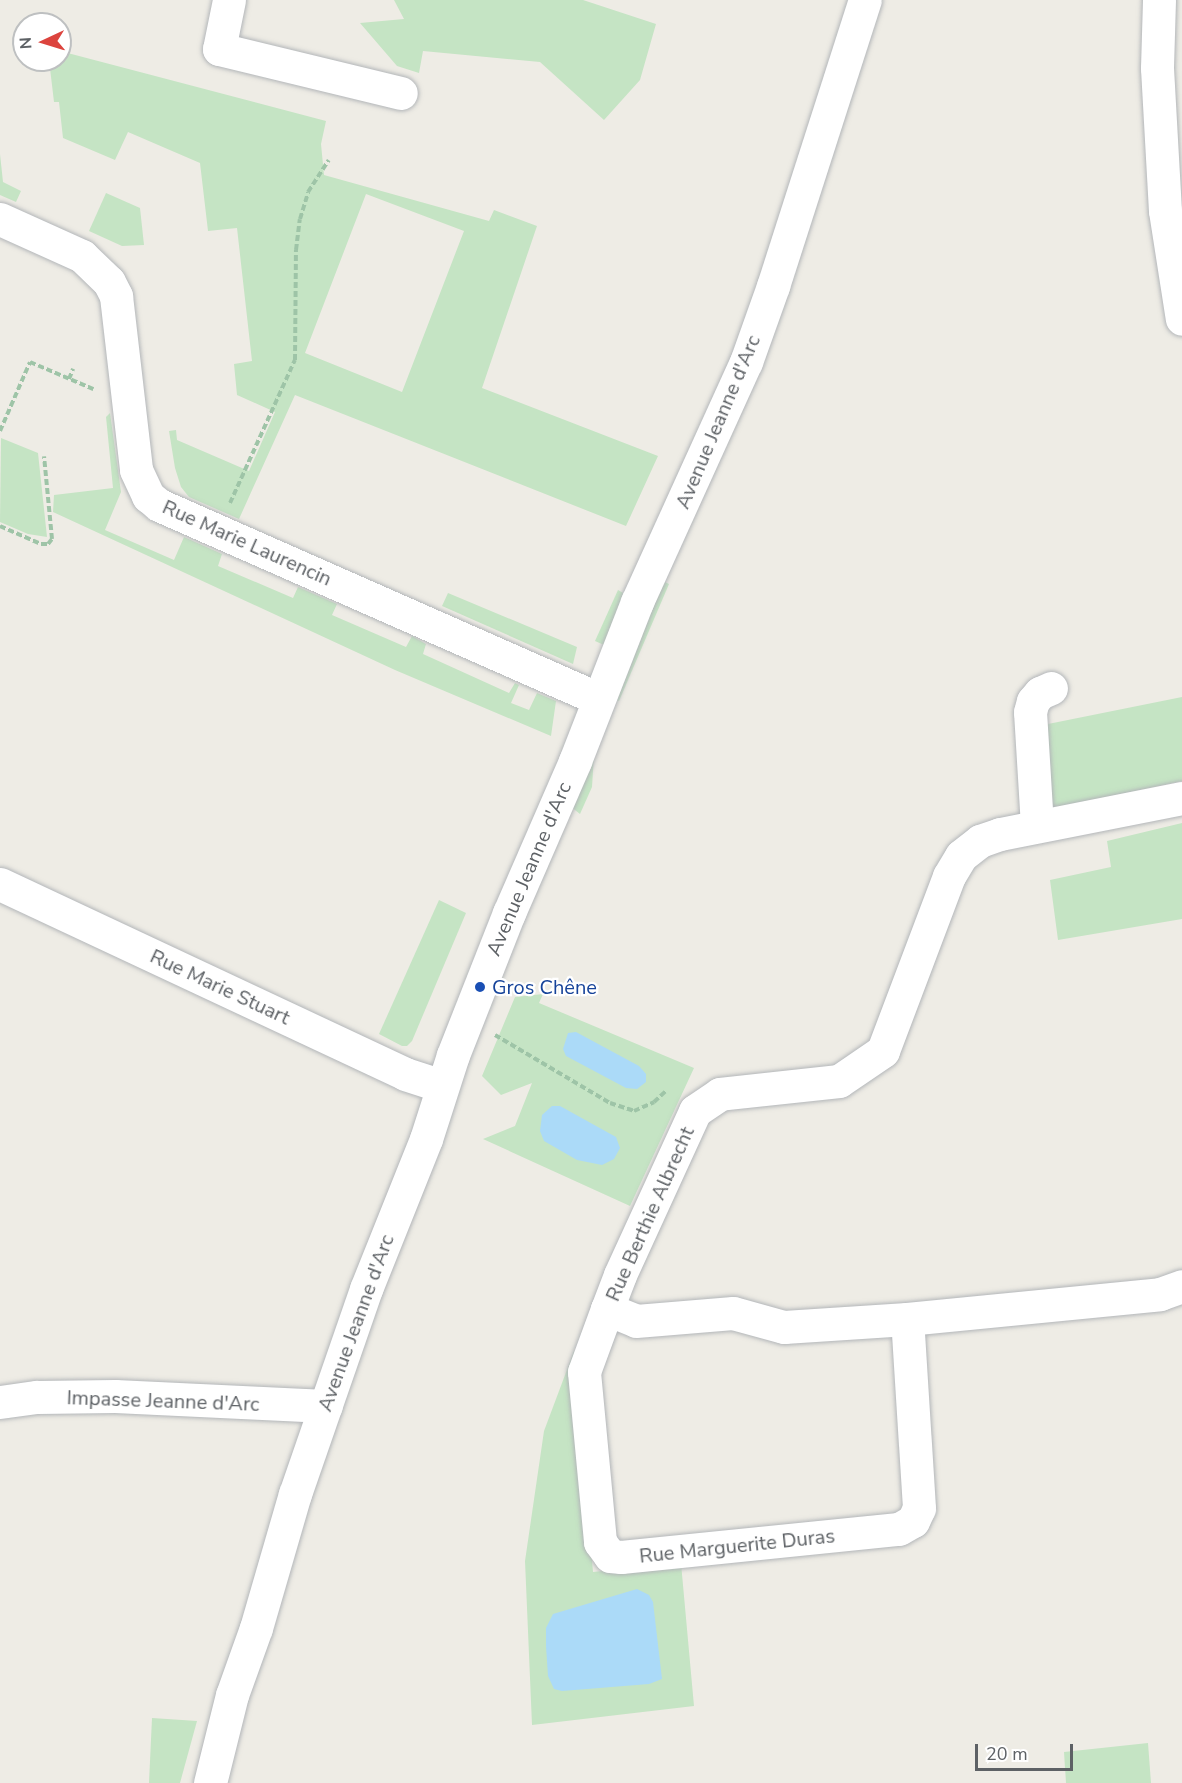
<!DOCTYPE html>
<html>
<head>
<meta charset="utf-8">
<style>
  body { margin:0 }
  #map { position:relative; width:1182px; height:1783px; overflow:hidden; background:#eeece5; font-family:"Nunito Sans",sans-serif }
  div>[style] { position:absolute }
  .green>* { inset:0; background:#c5e4c4 }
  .water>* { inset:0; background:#abdaf8 }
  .path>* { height:4px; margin-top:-2px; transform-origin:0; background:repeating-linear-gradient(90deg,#9ec4a7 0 6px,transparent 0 9px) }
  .roads { filter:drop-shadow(0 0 2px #b3b6b9) drop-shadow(0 0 2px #b3b6b9) }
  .minor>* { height:33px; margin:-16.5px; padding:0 16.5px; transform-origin:16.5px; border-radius:16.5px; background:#fff }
  .dots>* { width:16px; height:16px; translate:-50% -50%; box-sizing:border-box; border:3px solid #fff; border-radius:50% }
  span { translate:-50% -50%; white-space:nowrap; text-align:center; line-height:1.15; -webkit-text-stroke:4.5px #fff; paint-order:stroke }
  .street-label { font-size:20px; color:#5d6165 }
  .transit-label { font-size:20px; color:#164399 }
  .left { translate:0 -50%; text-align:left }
  .north { position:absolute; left:12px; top:12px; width:60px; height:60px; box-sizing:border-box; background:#fff; border:2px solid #bec0c1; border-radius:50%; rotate:266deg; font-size:16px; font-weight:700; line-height:24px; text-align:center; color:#5d6165 }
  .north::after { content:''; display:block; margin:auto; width:21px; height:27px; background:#dc443e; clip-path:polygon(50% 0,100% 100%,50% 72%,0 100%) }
  .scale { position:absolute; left:975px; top:1744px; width:98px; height:27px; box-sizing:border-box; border:3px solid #5d6165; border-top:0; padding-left:8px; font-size:18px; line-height:21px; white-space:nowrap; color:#5d6165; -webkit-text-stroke:4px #fff; paint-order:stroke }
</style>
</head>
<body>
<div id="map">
  <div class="green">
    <div style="clip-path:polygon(394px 0,583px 0,656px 24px,640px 80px,604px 120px,540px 62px,423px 51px,419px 73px,397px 66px,360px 23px,404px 19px)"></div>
    <div style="clip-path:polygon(evenodd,60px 51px,326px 121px,321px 144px,324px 175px,489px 221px,494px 210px,537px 226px,482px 388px,658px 456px,626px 526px,295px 395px,239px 519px,189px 497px,181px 487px,175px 468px,169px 431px,176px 430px,177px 440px,249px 471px,275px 412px,237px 395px,234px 364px,252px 361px,237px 228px,208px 231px,200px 163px,128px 132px,115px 160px,63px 138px,59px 102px,54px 102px,49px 60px,60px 60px,60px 51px,366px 194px,464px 231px,402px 392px,305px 353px,366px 194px)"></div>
    <div style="clip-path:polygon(0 154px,3px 182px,21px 191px,16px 202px,0 195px)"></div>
    <div style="clip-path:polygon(106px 193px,140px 208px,144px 245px,122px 246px,89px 231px)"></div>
    <div style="clip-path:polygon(110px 413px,121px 492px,105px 530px,174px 560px,184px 537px,222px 554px,218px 566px,293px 598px,298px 587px,337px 604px,332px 615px,406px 647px,412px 636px,426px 644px,423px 654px,509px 693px,515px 683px,519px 685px,511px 703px,529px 710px,537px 693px,556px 701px,551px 736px,395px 670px,53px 512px,54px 495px,113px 488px,106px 417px)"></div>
    <div style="clip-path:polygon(1px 438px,38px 453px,47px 537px,28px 534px,0 522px)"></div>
    <div style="clip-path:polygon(663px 581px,669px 584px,619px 701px,613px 698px)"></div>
    <div style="clip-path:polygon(618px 590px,625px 594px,604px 645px,595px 641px)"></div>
    <div style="clip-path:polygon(448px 593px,577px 647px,573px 664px,442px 606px)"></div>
    <div style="clip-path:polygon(1182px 697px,1182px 781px,1048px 810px,1044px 737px,1048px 724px)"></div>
    <div style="clip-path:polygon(594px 755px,592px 787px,580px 814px,570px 806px)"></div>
    <div style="clip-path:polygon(1182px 823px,1182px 919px,1058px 940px,1050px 880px,1111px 867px,1107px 841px)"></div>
    <div style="clip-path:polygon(439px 900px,466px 913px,412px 1041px,407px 1046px,402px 1046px,379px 1034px)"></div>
    <div style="clip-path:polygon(543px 994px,539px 1003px,694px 1068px,630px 1206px,483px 1139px,515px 1126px,532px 1083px,501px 1095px,482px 1076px,515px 997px)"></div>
    <div style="clip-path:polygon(574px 1351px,593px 1572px,681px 1563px,694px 1706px,532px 1725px,525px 1561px,544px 1431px)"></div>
    <div style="clip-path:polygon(152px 1718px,197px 1721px,180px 1783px,149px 1783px)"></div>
    <div style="clip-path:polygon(1148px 1743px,1151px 1783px,1066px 1783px,1064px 1752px)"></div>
  </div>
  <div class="water">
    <div style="clip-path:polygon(576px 1032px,639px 1066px,646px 1074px,646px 1082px,637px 1089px,626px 1088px,566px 1056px,563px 1049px,568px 1033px)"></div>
    <div style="clip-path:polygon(552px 1106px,560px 1106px,616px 1137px,620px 1148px,614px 1159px,602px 1165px,577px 1160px,544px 1141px,540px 1131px,542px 1115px)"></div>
    <div style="clip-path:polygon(637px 1589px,649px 1595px,653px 1602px,662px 1679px,649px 1684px,562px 1691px,554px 1689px,548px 1676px,546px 1646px,546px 1628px,553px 1614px)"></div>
  </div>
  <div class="path">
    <div style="left:69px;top:379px;width:11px;rotate:-68deg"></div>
    <div style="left:0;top:431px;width:75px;rotate:-66.5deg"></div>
    <div style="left:30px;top:362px;width:69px;rotate:23.2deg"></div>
    <div style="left:230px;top:503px;width:157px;rotate:-65.6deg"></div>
    <div style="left:295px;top:360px;width:110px;rotate:-89.5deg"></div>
    <div style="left:296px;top:250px;width:31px;rotate:-83deg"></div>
    <div style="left:300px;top:219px;width:28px;rotate:-73deg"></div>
    <div style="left:308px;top:192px;width:38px;rotate:-57deg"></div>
    <div style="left:0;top:526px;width:45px;rotate:23.7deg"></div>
    <div style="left:41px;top:544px;width:7px"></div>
    <div style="left:48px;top:544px;width:6px;rotate:-51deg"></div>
    <div style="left:52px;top:539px;width:83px;rotate:-95.5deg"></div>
    <div style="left:495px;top:1035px;width:134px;rotate:30.6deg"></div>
    <div style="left:610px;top:1103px;width:25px;rotate:18deg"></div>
    <div style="left:634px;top:1111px;width:22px;rotate:-24deg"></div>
    <div style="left:654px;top:1102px;width:16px;rotate:-43deg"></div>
  </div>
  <div class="roads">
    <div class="minor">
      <div style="left:229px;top:0;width:50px;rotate:101.5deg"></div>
      <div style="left:219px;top:49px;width:187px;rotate:13.6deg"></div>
      <div style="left:1159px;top:0;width:68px;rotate:91.7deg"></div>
      <div style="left:1157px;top:68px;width:143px;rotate:86.8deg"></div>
      <div style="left:1165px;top:211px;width:109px;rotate:81.1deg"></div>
      <div style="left:0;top:219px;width:90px;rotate:24.3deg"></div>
      <div style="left:82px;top:256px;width:37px;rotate:44deg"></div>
      <div style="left:109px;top:282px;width:16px;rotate:63deg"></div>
      <div style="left:116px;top:296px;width:175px;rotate:83.4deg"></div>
      <div style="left:136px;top:470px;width:29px;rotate:65deg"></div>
      <div style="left:148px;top:496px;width:14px;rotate:39deg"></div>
      <div style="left:159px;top:505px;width:480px;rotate:23.8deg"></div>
      <div style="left:1182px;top:798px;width:186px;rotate:168.8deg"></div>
      <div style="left:1000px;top:834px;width:21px;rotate:161deg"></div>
      <div style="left:980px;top:841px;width:24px;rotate:142deg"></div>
      <div style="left:961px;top:856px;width:23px;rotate:121deg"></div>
      <div style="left:949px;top:876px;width:187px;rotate:110.7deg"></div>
      <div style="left:883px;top:1051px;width:53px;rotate:145.7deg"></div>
      <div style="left:839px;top:1081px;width:120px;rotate:173.8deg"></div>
      <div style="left:720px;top:1094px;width:30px;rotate:146deg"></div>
      <div style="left:695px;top:1111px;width:180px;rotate:114.6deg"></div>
      <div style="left:620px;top:1275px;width:36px;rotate:111deg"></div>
      <div style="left:607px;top:1309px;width:31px;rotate:22deg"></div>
      <div style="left:636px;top:1321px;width:97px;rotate:-4.7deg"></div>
      <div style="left:733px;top:1313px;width:53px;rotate:15.4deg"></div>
      <div style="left:784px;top:1327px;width:123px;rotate:-3.7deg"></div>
      <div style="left:907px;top:1319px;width:254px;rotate:-5.6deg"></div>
      <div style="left:1160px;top:1294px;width:23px;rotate:-20deg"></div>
      <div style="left:1037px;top:826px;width:114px;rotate:-93.5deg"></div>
      <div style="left:1030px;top:712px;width:11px;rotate:-75deg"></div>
      <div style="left:1033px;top:701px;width:11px;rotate:-49deg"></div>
      <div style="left:1040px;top:693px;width:12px;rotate:-24deg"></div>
      <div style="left:0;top:884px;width:447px;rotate:25.1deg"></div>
      <div style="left:405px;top:1074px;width:39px;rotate:18deg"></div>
      <div style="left:607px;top:1309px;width:67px;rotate:110.1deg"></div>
      <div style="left:584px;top:1372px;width:171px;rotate:84.6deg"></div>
      <div style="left:600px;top:1542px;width:17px;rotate:54deg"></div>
      <div style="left:610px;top:1556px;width:11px;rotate:5deg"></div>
      <div style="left:621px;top:1557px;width:279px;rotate:-5.8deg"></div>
      <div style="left:899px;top:1529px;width:16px;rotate:-30deg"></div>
      <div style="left:913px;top:1521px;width:14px;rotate:-65deg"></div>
      <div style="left:919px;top:1508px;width:189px;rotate:-93.6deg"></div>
      <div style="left:0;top:1402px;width:37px;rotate:-8deg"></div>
      <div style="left:37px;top:1397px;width:78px;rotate:-0.7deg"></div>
      <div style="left:115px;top:1396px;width:211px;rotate:2.7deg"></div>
      <div style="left:210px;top:1783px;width:91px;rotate:-76deg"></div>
      <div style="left:232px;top:1695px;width:71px;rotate:-70.3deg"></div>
      <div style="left:256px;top:1628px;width:140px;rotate:-73.8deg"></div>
      <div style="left:295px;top:1494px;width:217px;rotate:-70.9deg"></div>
      <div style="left:366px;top:1289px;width:162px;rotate:-68.2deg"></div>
      <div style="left:426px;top:1139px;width:88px;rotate:-72.2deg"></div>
      <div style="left:453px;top:1055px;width:153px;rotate:-68.5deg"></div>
      <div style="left:509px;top:913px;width:166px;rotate:-66.5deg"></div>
      <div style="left:575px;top:761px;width:171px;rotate:-68.7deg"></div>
      <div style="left:637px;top:602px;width:264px;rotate:-65.6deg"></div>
      <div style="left:746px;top:362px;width:81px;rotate:-70.4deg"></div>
      <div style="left:773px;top:286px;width:300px;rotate:-72.2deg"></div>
    </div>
  </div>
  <div class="dots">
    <div style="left:480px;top:987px;background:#1a4fb4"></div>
  </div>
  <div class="street-label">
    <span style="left:718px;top:422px;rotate:-67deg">Avenue Jeanne d'Arc</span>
    <span style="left:247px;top:543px;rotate:24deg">Rue Marie Laurencin</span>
    <span style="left:529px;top:869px;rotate:-67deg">Avenue Jeanne d'Arc</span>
    <span style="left:220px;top:987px;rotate:25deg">Rue Marie Stuart</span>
    <span style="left:650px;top:1214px;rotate:-66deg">Rue Berthie Albrecht</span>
    <span style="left:356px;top:1323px;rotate:-70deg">Avenue Jeanne d'Arc</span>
    <span style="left:163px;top:1401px;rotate:2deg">Impasse Jeanne d'Arc</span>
    <span style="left:737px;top:1546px;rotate:-6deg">Rue Marguerite Duras</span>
  </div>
  <div class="transit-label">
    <span class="left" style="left:492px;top:987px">Gros Chêne</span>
  </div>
  <div class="north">N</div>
  <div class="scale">20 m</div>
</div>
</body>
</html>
